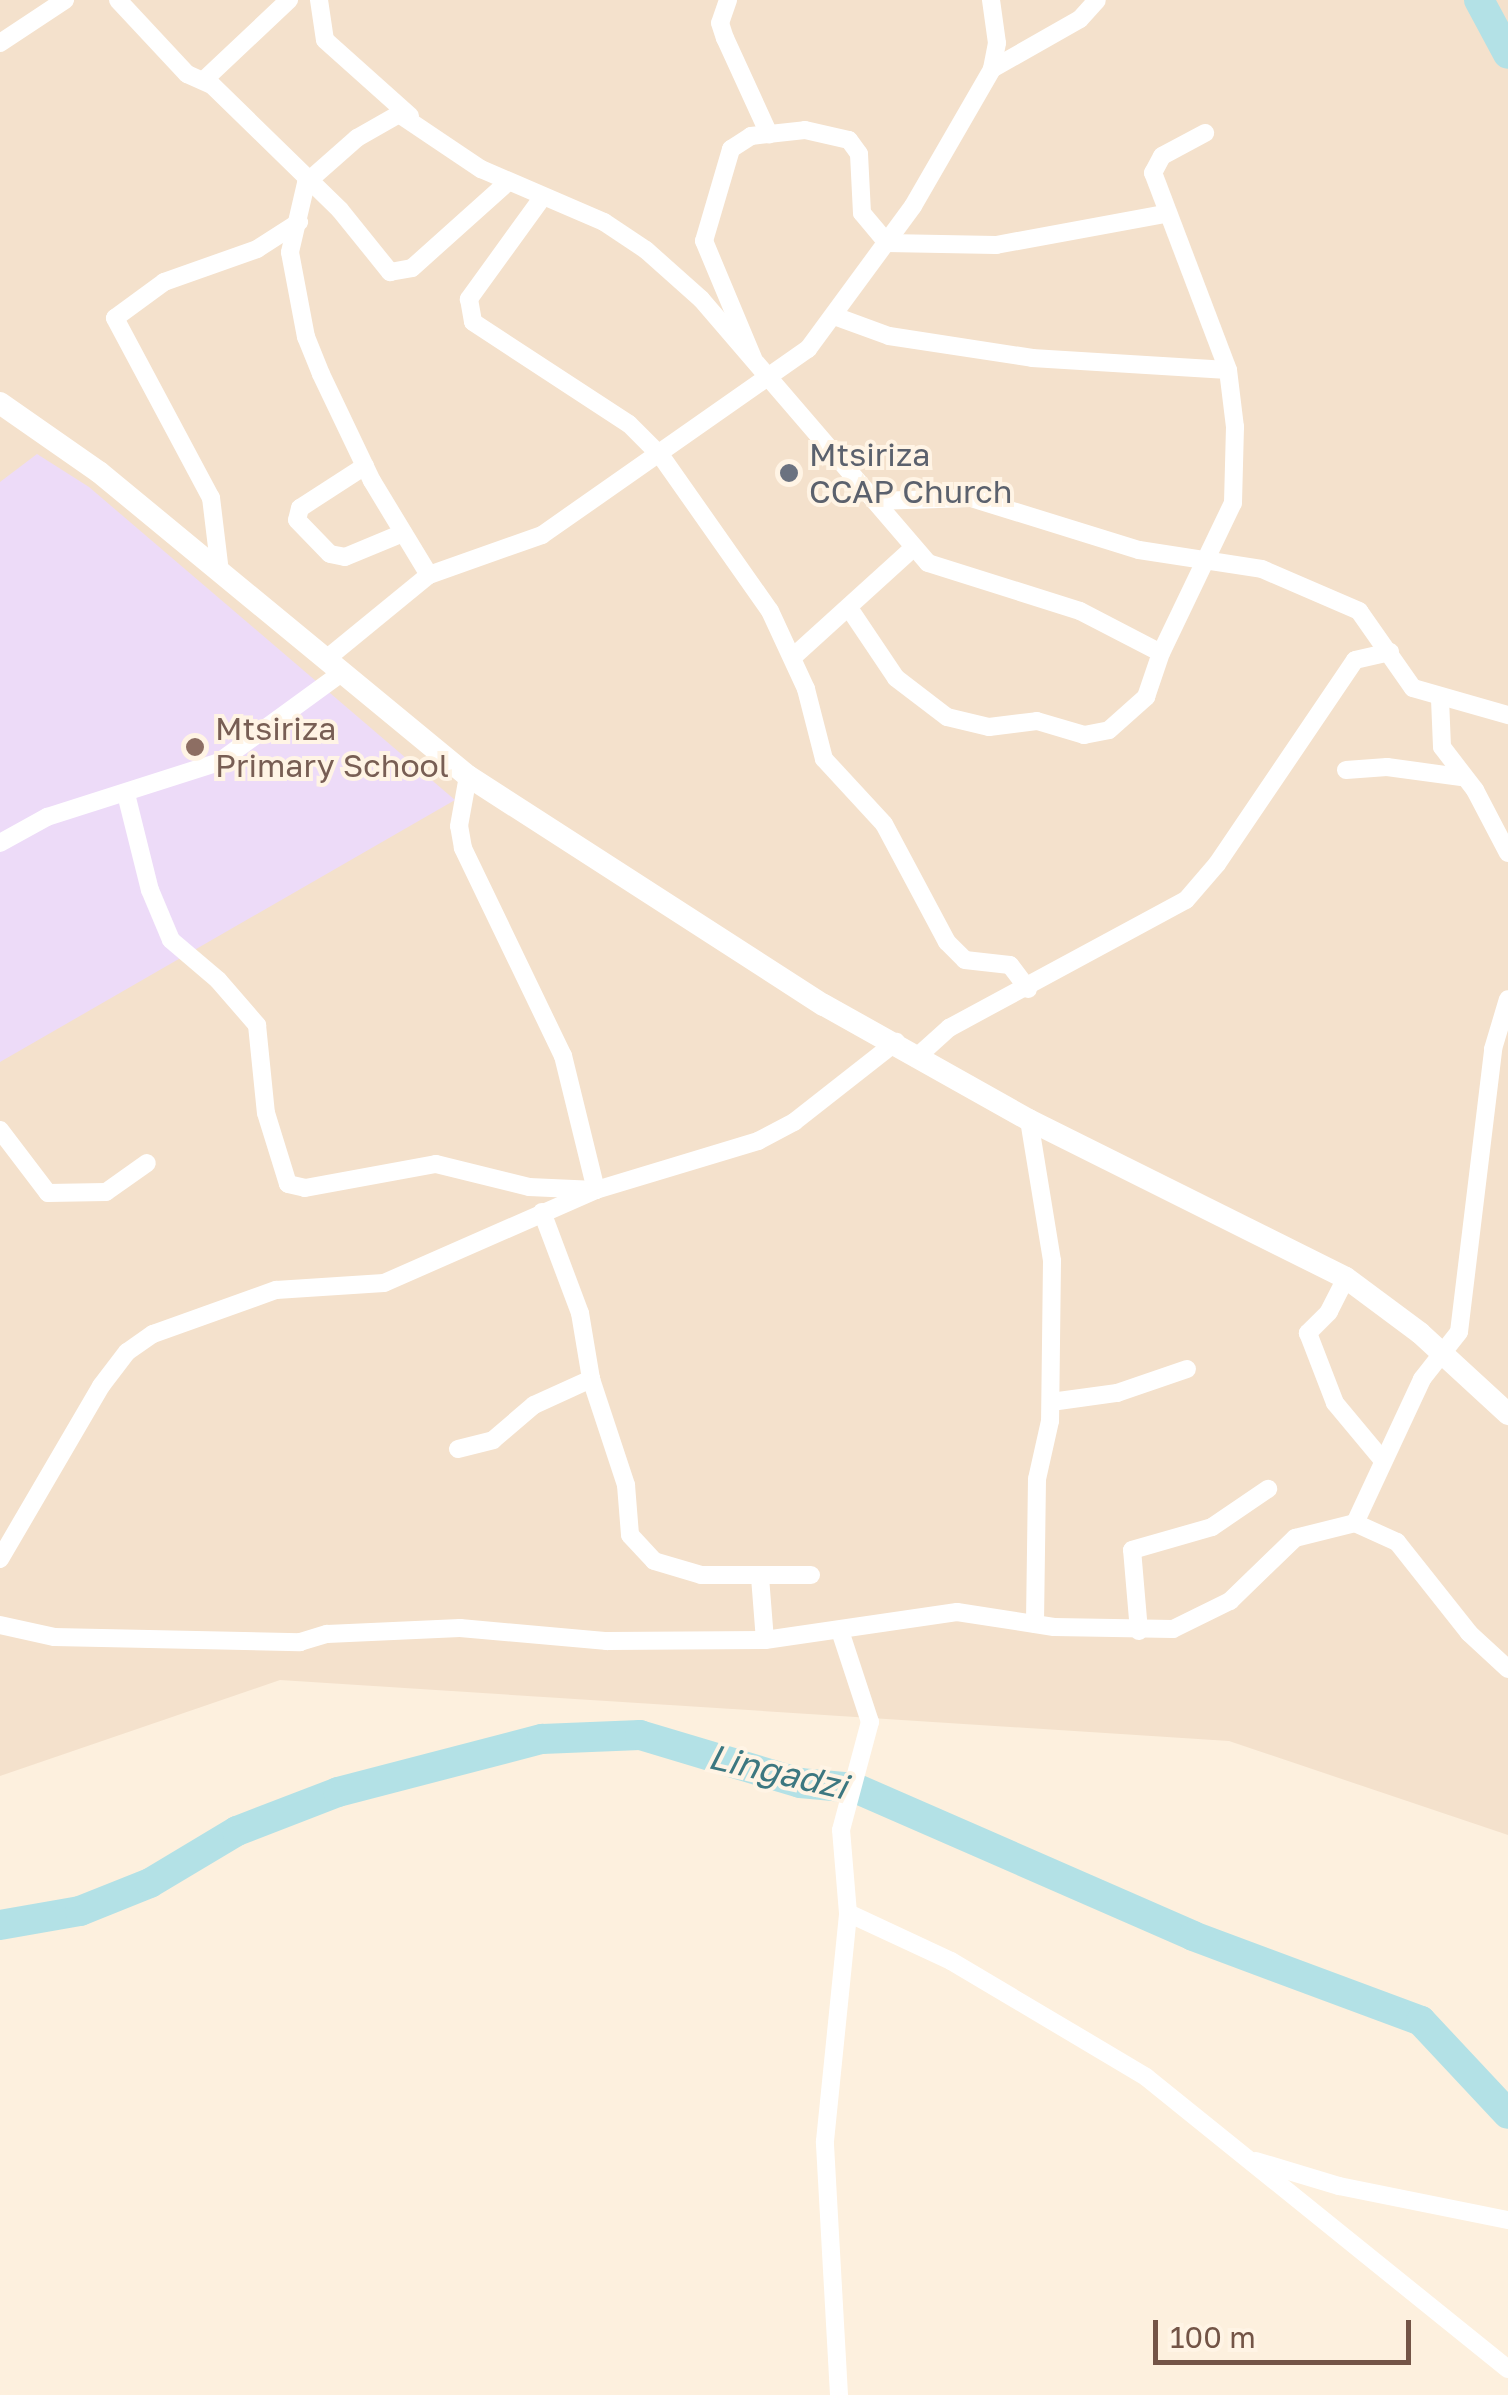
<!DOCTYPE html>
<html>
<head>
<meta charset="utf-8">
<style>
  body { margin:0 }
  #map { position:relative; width:1508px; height:2395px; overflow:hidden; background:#fdf0de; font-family:"Golos Text",sans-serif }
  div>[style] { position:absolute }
  .residential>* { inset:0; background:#f4e1cc }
  .education>* { inset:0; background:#eddbf8 }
  .river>* { height:30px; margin:-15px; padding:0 15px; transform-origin:15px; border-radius:15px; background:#b3e1e6 }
  .minor>* { height:18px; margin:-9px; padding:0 9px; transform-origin:9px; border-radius:9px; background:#fff }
  .tertiary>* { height:22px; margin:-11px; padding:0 11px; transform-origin:11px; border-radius:11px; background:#fff }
  .dots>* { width:28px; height:28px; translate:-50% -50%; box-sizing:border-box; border:5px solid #fff4e5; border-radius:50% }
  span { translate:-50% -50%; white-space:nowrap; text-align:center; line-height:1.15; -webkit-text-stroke:8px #fff4e5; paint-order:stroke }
  .worship-label { font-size:32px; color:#5b616d }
  .left { translate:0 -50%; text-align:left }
  .education-label { font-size:32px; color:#785e54 }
  .water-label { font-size:35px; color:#3c7780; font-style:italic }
  .scale { position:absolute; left:1153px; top:2320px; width:258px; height:45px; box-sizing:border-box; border:5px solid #735446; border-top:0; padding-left:12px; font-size:30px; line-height:35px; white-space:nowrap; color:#735446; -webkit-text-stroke:8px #fff4e5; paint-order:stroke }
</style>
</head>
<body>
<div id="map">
  <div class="residential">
    <div style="clip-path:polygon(0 0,1508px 0,1508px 1835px,1229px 1741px,280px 1680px,0 1776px)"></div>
  </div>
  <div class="education">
    <div style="clip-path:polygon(37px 454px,89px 487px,455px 800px,0 1062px,0 482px)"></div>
  </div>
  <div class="river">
    <div style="left:1479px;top:0;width:61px;rotate:61.8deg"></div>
    <div style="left:0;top:1925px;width:81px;rotate:-9.9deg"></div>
    <div style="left:80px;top:1911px;width:75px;rotate:-21.8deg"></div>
    <div style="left:150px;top:1883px;width:101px;rotate:-30.9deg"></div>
    <div style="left:237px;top:1831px;width:108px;rotate:-21.1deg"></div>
    <div style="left:338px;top:1792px;width:211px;rotate:-14.6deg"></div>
    <div style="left:542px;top:1739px;width:98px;rotate:-2.3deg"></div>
    <div style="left:640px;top:1735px;width:167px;rotate:16.7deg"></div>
    <div style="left:800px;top:1783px;width:55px;rotate:5.2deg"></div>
    <div style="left:855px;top:1788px;width:369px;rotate:23.6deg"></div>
    <div style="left:1193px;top:1936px;width:243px;rotate:20.4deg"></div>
    <div style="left:1421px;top:2021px;width:127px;rotate:46.9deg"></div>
  </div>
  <div class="minor">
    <div style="left:118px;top:0;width:101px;rotate:47deg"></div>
    <div style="left:187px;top:74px;width:27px;rotate:24deg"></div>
    <div style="left:212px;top:85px;width:179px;rotate:44.3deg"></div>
    <div style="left:340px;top:210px;width:80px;rotate:51.1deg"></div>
    <div style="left:390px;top:272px;width:22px;rotate:-10deg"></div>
    <div style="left:412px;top:268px;width:129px;rotate:-41.9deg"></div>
    <div style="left:319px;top:0;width:40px;rotate:81.5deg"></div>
    <div style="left:325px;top:40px;width:114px;rotate:41.8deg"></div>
    <div style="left:728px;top:0;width:24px;rotate:109deg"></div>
    <div style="left:720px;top:23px;width:16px;rotate:72deg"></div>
    <div style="left:725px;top:38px;width:106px;rotate:65.4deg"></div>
    <div style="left:991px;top:0;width:43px;rotate:82.1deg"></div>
    <div style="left:997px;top:43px;width:26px;rotate:101deg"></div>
    <div style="left:0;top:43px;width:78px;rotate:-33.5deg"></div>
    <div style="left:204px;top:80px;width:117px;rotate:-43.3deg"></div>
    <div style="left:542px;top:198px;width:125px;rotate:125.9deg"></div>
    <div style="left:469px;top:299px;width:23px;rotate:80deg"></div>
    <div style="left:473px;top:322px;width:186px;rotate:33.2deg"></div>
    <div style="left:629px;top:424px;width:45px;rotate:45deg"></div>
    <div style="left:661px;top:456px;width:189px;rotate:54.9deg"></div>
    <div style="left:770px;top:611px;width:86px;rotate:65.2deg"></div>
    <div style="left:806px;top:689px;width:72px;rotate:75.6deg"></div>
    <div style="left:824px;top:759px;width:88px;rotate:47.3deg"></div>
    <div style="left:884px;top:824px;width:134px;rotate:61.9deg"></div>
    <div style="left:947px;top:942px;width:25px;rotate:45deg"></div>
    <div style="left:965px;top:960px;width:45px;rotate:6.3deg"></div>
    <div style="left:1010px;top:965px;width:30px;rotate:53deg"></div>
    <div style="left:837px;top:317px;width:55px;rotate:20.1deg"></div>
    <div style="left:889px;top:336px;width:145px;rotate:8.7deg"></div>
    <div style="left:1032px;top:358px;width:196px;rotate:3.5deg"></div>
    <div style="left:753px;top:358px;width:127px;rotate:-112.7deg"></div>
    <div style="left:704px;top:241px;width:96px;rotate:-73.6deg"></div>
    <div style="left:731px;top:149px;width:24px;rotate:-33deg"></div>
    <div style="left:751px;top:136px;width:54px;rotate:-6.3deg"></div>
    <div style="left:805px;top:130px;width:45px;rotate:12.8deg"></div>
    <div style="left:849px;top:140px;width:17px;rotate:54deg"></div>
    <div style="left:859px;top:154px;width:59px;rotate:87.1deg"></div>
    <div style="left:862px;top:213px;width:39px;rotate:50deg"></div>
    <div style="left:887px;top:243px;width:109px;rotate:1.1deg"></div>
    <div style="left:996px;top:245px;width:172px;rotate:-10.4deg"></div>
    <div style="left:365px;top:466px;width:77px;rotate:147.1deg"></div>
    <div style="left:300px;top:508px;width:12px;rotate:104deg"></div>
    <div style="left:297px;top:520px;width:47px;rotate:45.9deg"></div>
    <div style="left:330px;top:554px;width:15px;rotate:11deg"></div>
    <div style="left:345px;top:557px;width:63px;rotate:-22.5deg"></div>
    <div style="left:875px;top:501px;width:96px;rotate:-1.8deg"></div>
    <div style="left:971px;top:498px;width:176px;rotate:17.2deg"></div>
    <div style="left:1139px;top:550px;width:124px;rotate:8.8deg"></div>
    <div style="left:1262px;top:569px;width:106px;rotate:23.4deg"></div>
    <div style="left:1359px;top:611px;width:94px;rotate:55deg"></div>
    <div style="left:1413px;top:688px;width:99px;rotate:15.9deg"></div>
    <div style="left:220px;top:572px;width:75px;rotate:-96.9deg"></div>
    <div style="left:211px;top:498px;width:204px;rotate:-118.1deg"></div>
    <div style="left:115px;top:318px;width:61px;rotate:-36.3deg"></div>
    <div style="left:164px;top:282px;width:99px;rotate:-19.5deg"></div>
    <div style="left:257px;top:249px;width:50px;rotate:-32.7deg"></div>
    <div style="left:429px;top:575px;width:110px;rotate:-121.2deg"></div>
    <div style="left:372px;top:481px;width:119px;rotate:-115.5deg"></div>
    <div style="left:321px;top:374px;width:40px;rotate:-112deg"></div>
    <div style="left:306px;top:337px;width:86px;rotate:-100.7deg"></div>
    <div style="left:290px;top:252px;width:71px;rotate:-76.9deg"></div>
    <div style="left:306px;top:183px;width:68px;rotate:-41.4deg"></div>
    <div style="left:357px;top:138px;width:48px;rotate:-29.7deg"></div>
    <div style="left:399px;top:114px;width:99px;rotate:33.9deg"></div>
    <div style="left:481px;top:169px;width:134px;rotate:23.3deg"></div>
    <div style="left:604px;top:222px;width:50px;rotate:33.7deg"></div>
    <div style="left:646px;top:250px;width:74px;rotate:41.7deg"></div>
    <div style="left:701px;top:299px;width:348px;rotate:49.3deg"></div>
    <div style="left:928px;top:563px;width:159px;rotate:17.5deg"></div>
    <div style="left:1080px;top:611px;width:91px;rotate:27.4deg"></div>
    <div style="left:849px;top:608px;width:84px;rotate:56.1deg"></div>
    <div style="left:896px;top:678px;width:64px;rotate:37.4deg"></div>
    <div style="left:947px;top:717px;width:43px;rotate:13.4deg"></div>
    <div style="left:989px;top:727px;width:48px;rotate:-7.1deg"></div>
    <div style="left:1037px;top:721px;width:49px;rotate:16.6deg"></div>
    <div style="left:1084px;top:735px;width:25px;rotate:-11deg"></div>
    <div style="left:1109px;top:730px;width:50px;rotate:-41.7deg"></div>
    <div style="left:1146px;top:697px;width:46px;rotate:-71.2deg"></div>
    <div style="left:1161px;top:653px;width:166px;rotate:-64.4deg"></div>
    <div style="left:1233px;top:503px;width:76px;rotate:-88.5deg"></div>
    <div style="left:1235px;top:427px;width:57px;rotate:-97deg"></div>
    <div style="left:1228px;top:370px;width:211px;rotate:-110.8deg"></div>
    <div style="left:1153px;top:173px;width:19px;rotate:-62deg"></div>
    <div style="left:1162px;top:156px;width:49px;rotate:-28.1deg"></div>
    <div style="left:793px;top:657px;width:159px;rotate:-42.2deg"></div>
    <div style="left:325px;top:660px;width:134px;rotate:-39.3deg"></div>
    <div style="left:429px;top:575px;width:120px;rotate:-19.5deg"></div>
    <div style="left:542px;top:535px;width:325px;rotate:-35deg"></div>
    <div style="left:808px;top:349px;width:177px;rotate:-53.7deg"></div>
    <div style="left:913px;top:206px;width:158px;rotate:-60deg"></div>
    <div style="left:992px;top:69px;width:101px;rotate:-29.6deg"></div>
    <div style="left:1080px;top:19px;width:25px;rotate:-48deg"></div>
    <div style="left:1440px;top:699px;width:48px;rotate:87.6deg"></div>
    <div style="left:1442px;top:747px;width:54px;rotate:52.5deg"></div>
    <div style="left:1475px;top:790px;width:71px;rotate:62.4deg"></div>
    <div style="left:1346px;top:770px;width:41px;rotate:-4.2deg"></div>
    <div style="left:1387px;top:767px;width:75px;rotate:7.7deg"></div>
    <div style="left:126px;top:794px;width:99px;rotate:76deg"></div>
    <div style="left:150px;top:890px;width:54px;rotate:67.2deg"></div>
    <div style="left:171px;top:940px;width:62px;rotate:40.4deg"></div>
    <div style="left:218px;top:980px;width:60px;rotate:49.1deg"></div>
    <div style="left:257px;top:1025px;width:88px;rotate:84.2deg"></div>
    <div style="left:266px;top:1113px;width:74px;rotate:72.8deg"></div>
    <div style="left:288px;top:1184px;width:17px;rotate:13deg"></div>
    <div style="left:305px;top:1188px;width:133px;rotate:-10.4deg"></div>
    <div style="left:436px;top:1164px;width:96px;rotate:13.9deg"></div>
    <div style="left:529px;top:1187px;width:67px;rotate:2.6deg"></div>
    <div style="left:596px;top:1190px;width:138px;rotate:-103.8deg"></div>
    <div style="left:563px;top:1056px;width:231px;rotate:-115.7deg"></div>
    <div style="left:463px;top:848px;width:22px;rotate:-100deg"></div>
    <div style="left:459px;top:826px;width:51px;rotate:-79.8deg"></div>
    <div style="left:0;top:843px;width:54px;rotate:-29deg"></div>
    <div style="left:47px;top:817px;width:181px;rotate:-17.7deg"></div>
    <div style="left:219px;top:762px;width:150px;rotate:-36deg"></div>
    <div style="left:918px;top:1056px;width:42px;rotate:-42.1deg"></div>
    <div style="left:949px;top:1028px;width:269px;rotate:-28.4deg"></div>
    <div style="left:1186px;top:900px;width:48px;rotate:-49.3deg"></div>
    <div style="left:1217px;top:864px;width:246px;rotate:-55.9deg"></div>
    <div style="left:1355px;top:660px;width:36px;rotate:-13deg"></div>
    <div style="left:1029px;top:1120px;width:143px;rotate:80.7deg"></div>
    <div style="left:1052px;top:1261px;width:160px;rotate:90.7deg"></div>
    <div style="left:1050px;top:1421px;width:59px;rotate:102.6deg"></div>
    <div style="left:1037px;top:1479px;width:145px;rotate:90.8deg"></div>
    <div style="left:0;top:1130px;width:79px;rotate:52.7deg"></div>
    <div style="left:48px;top:1193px;width:58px;rotate:-1deg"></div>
    <div style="left:106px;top:1192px;width:50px;rotate:-35.3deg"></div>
    <div style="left:542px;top:1212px;width:108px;rotate:69.4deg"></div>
    <div style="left:580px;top:1313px;width:67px;rotate:80.5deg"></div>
    <div style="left:591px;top:1379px;width:112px;rotate:71.7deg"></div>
    <div style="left:626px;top:1485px;width:50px;rotate:85.4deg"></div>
    <div style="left:630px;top:1535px;width:35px;rotate:47deg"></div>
    <div style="left:654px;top:1561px;width:49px;rotate:16.6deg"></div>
    <div style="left:701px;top:1575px;width:110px"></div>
    <div style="left:1346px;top:1278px;width:38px;rotate:117deg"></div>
    <div style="left:1329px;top:1312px;width:30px;rotate:135deg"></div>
    <div style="left:1308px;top:1333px;width:75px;rotate:68.9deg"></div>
    <div style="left:1335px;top:1403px;width:70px;rotate:50.2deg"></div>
    <div style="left:1051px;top:1402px;width:67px;rotate:-7.8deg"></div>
    <div style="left:1117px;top:1393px;width:74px;rotate:-18.9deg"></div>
    <div style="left:458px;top:1449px;width:36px;rotate:-14deg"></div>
    <div style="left:493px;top:1440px;width:54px;rotate:-40.5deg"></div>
    <div style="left:534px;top:1405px;width:63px;rotate:-24.5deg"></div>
    <div style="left:1355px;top:1523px;width:159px;rotate:-65deg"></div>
    <div style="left:1422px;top:1379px;width:60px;rotate:-51.8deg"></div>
    <div style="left:1459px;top:1332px;width:285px;rotate:-83.1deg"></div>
    <div style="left:1493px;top:1049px;width:52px;rotate:-73.3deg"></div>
    <div style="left:0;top:1559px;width:200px;rotate:-59.7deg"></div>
    <div style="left:101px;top:1386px;width:43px;rotate:-52.6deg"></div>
    <div style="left:127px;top:1352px;width:32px;rotate:-35deg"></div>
    <div style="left:153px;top:1334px;width:131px;rotate:-19.7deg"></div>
    <div style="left:276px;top:1290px;width:108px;rotate:-3.7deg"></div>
    <div style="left:384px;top:1283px;width:232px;rotate:-23.7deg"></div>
    <div style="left:596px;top:1190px;width:169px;rotate:-16.8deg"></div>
    <div style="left:758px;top:1141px;width:41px;rotate:-27.8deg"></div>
    <div style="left:794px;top:1122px;width:130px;rotate:-38.1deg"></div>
    <div style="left:760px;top:1577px;width:63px;rotate:85.5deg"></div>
    <div style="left:0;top:1625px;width:55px;rotate:12.5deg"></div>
    <div style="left:54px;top:1637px;width:246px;rotate:1.2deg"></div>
    <div style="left:300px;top:1642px;width:28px;rotate:-17deg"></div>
    <div style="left:327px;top:1634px;width:133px;rotate:-2.6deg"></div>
    <div style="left:460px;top:1628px;width:148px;rotate:5.1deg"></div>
    <div style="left:607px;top:1641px;width:158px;rotate:-0.4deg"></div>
    <div style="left:765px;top:1640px;width:194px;rotate:-8.3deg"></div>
    <div style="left:957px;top:1612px;width:98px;rotate:8.8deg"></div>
    <div style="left:1054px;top:1627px;width:119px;rotate:1deg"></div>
    <div style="left:1173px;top:1629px;width:64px;rotate:-26.2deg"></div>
    <div style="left:1230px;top:1601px;width:91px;rotate:-44.1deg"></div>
    <div style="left:1295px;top:1538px;width:62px;rotate:-14deg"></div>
    <div style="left:1355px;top:1523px;width:46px;rotate:24.3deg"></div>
    <div style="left:1397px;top:1542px;width:116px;rotate:51.6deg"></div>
    <div style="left:1469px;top:1633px;width:53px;rotate:42.7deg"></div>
    <div style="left:1139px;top:1631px;width:81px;rotate:-94.9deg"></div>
    <div style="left:1132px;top:1550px;width:83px;rotate:-16deg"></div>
    <div style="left:1212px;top:1527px;width:68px;rotate:-34.2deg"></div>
    <div style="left:848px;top:1913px;width:114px;rotate:25deg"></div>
    <div style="left:951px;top:1961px;width:227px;rotate:30.7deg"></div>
    <div style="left:1146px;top:2077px;width:465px;rotate:38.9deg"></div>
    <div style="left:1256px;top:2161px;width:87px;rotate:16.8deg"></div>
    <div style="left:1339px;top:2186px;width:172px;rotate:11.4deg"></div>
    <div style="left:839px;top:2395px;width:254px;rotate:-93.2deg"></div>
    <div style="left:825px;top:2141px;width:229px;rotate:-84.2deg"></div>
    <div style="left:848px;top:1913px;width:83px;rotate:-94.8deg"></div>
    <div style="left:841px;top:1830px;width:112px;rotate:-75deg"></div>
    <div style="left:870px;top:1722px;width:96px;rotate:-108.2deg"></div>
  </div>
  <div class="tertiary">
    <div style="left:0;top:403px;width:121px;rotate:34.9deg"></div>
    <div style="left:99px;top:472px;width:478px;rotate:39.5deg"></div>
    <div style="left:468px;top:776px;width:423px;rotate:32.8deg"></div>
    <div style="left:824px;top:1005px;width:235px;rotate:29.3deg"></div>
    <div style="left:1029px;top:1120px;width:354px;rotate:26.5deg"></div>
    <div style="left:1346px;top:1278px;width:92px;rotate:36.6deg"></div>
    <div style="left:1420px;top:1333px;width:120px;rotate:42.6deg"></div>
  </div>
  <div class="dots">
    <div style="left:789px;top:473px;background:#6b7280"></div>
    <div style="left:195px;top:747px;background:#8d6e63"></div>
  </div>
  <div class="worship-label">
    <span class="left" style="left:809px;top:473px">Mtsiriza<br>CCAP Church</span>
  </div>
  <div class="education-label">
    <span class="left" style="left:215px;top:747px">Mtsiriza<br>Primary School</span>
  </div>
  <div class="water-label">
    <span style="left:778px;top:1771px;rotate:13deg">Lingadzi</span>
  </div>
  <div class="scale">100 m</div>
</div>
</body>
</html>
